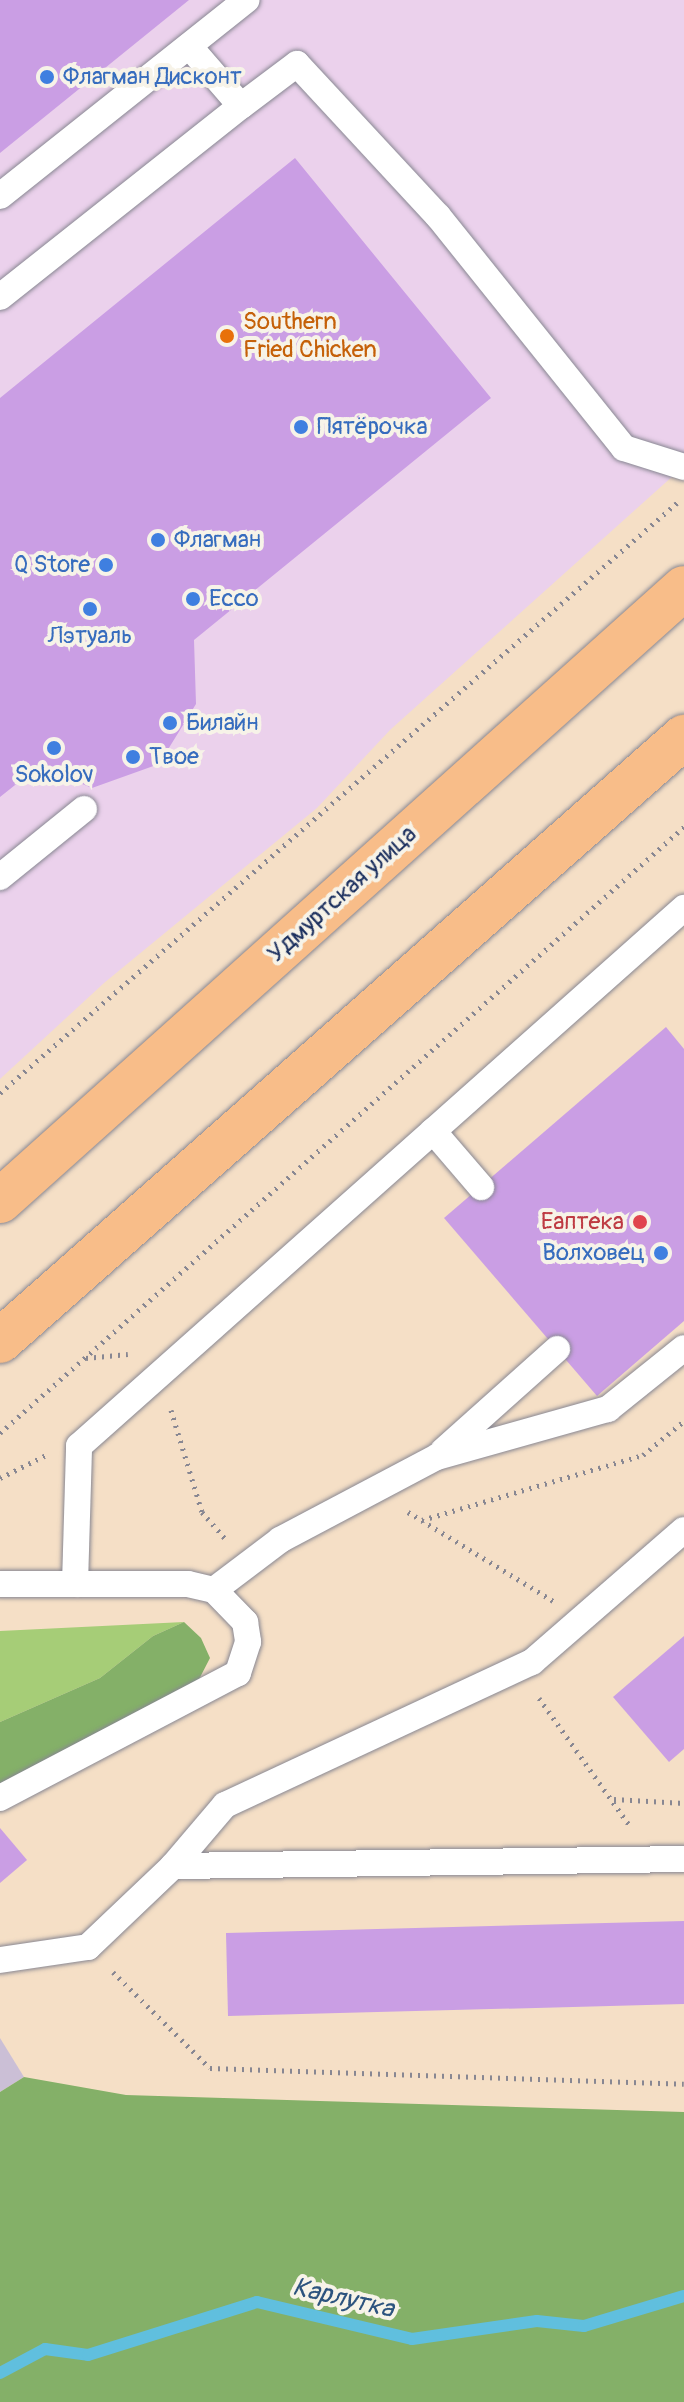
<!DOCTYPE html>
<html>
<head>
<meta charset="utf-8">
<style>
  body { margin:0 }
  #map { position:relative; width:684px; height:2402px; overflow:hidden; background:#f5dfc6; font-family:Pangolin,sans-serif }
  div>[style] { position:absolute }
  .built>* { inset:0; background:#ebd1ec }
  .industrial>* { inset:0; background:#cbbfd6 }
  .green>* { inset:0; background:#a6cd77 }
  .forest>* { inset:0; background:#84b068 }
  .stream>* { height:12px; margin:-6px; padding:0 6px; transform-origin:6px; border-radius:6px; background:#60bfde }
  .building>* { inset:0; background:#ca9ee4 }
  .path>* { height:5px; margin-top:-2.5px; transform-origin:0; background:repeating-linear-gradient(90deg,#888792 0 2px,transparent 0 8px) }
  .roads { filter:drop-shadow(0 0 2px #888792) drop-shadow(0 0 2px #888792) }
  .service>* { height:26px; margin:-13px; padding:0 13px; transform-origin:13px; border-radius:13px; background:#fff }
  .primary>* { height:44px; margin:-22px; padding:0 22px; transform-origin:22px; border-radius:22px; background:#f8bd89 }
  .dots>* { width:22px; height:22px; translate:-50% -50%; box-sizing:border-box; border:4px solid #f7f3e8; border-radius:50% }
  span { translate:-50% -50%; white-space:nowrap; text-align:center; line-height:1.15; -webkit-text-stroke:8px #f7f3e8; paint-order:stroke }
  .shop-label { font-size:24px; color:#366cbe }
  .left { translate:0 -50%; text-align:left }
  .right { translate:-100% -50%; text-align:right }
  .food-label { font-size:24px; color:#c56008 }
  .street-label { font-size:24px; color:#1b2f5e }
  .health-label { font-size:24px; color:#be3a42 }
  .water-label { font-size:26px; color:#2c537e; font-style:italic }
</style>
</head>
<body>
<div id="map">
  <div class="built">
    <div style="clip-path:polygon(0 0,684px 0,684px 466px,390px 730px,317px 808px,104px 983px,0 1079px)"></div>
  </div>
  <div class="industrial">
    <div style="clip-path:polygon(0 2038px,24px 2077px,0 2092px)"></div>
  </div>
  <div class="green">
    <div style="clip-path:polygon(184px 1622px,153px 1636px,100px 1678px,0 1722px,0 1631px)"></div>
  </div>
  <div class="forest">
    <div style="clip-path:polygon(184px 1622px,201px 1638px,210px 1658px,193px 1691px,0 1788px,0 1722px,100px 1678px,153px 1636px)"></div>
    <div style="clip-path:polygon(24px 2077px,126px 2095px,684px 2112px,684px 2402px,0 2402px,0 2092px)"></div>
  </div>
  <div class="stream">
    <div style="left:0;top:2373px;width:51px;rotate:-28.1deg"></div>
    <div style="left:45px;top:2349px;width:43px;rotate:7.9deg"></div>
    <div style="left:88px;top:2355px;width:177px;rotate:-17.4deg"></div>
    <div style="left:257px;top:2302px;width:159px;rotate:13.4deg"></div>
    <div style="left:412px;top:2339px;width:126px;rotate:-8.2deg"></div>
    <div style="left:537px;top:2321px;width:47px;rotate:6.1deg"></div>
    <div style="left:584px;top:2326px;width:104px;rotate:-16.7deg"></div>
  </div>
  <div class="building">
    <div style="clip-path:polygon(0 0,189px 0,0 153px)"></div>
    <div style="clip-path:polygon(295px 158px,491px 398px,194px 640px,196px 704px,159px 764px,92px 788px,39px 766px,0 797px,0 398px)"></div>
    <div style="clip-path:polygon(666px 1027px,684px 1049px,684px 1321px,597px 1396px,444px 1218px)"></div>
    <div style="clip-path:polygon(684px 1636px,684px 1749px,669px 1762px,613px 1697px)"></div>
    <div style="clip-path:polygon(0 1828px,27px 1860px,0 1883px)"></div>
    <div style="clip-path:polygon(684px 1921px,684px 2004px,228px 2016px,226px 1933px)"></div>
  </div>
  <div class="path">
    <div style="left:0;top:1093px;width:899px;rotate:-41.08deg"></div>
    <div style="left:86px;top:1358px;width:42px;rotate:-5.4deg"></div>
    <div style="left:171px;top:1410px;width:107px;rotate:73.1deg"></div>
    <div style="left:202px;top:1512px;width:35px;rotate:49deg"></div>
    <div style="left:0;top:1433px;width:914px;rotate:-41.54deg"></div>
    <div style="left:0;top:1478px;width:51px;rotate:-26.6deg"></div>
    <div style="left:408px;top:1512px;width:170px;rotate:31.5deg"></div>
    <div style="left:422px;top:1520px;width:230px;rotate:-16.4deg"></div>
    <div style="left:643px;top:1455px;width:53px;rotate:-39.7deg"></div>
    <div style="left:539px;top:1698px;width:157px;rotate:54.6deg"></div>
    <div style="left:614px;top:1799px;width:70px;rotate:3.3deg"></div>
    <div style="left:113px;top:1972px;width:136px;rotate:44.7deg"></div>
    <div style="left:210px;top:2068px;width:474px;rotate:1.9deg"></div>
  </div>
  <div class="roads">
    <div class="service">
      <div style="left:189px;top:46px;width:79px;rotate:49.1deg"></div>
      <div style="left:241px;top:106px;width:70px;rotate:-36.9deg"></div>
      <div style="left:297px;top:64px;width:207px;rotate:47.2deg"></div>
      <div style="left:438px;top:216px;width:297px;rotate:51.3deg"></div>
      <div style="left:624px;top:448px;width:63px;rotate:17.6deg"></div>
      <div style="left:0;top:196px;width:315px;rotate:-38.5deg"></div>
      <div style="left:0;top:297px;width:308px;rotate:-38.4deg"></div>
      <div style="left:0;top:877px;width:108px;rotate:-39deg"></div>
      <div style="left:433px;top:1131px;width:74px;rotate:49.4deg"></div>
      <div style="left:443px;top:1451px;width:153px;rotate:-41.8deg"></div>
      <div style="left:0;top:1584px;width:188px"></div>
      <div style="left:188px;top:1584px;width:27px;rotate:13deg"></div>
      <div style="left:214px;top:1590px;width:45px;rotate:45.9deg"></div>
      <div style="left:245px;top:1622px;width:20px;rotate:81deg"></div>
      <div style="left:248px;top:1642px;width:33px;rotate:108deg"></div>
      <div style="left:238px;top:1673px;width:269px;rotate:152.3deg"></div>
      <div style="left:75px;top:1584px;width:138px;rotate:-88.3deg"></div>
      <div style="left:79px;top:1446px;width:810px;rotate:-41.65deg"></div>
      <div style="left:214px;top:1590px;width:83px;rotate:-37.1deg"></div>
      <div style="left:280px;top:1540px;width:178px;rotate:-27.9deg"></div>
      <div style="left:437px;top:1457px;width:178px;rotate:-15.7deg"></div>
      <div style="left:608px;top:1409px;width:97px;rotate:-38.8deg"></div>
      <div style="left:173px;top:1866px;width:511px;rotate:-0.78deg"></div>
      <div style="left:0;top:1960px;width:89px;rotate:-8.4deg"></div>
      <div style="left:88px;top:1947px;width:117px;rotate:-43.6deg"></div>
      <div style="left:173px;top:1866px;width:80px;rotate:-49.6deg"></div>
      <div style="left:225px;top:1805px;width:339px;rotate:-25deg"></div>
      <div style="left:532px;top:1662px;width:201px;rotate:-41deg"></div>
    </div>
    <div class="primary">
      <div style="left:0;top:1201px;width:918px;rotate:-41.87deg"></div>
      <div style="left:0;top:1341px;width:913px;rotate:-41.45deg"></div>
    </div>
  </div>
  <div class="dots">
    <div style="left:47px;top:77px;background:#3f7fe0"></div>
    <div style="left:227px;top:336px;background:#e8710a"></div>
    <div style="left:301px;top:427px;background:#3f7fe0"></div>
    <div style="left:158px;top:540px;background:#3f7fe0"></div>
    <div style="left:106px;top:565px;background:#3f7fe0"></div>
    <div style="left:193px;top:599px;background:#3f7fe0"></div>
    <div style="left:90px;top:609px;background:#3f7fe0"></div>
    <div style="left:170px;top:723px;background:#3f7fe0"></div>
    <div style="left:54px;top:748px;background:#3f7fe0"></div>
    <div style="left:133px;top:757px;background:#3f7fe0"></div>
    <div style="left:640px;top:1222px;background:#e0444e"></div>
    <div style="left:661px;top:1253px;background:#3f7fe0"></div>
  </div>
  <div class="shop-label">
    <span class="left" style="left:63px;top:77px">Флагман Дисконт</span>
    <span class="left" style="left:317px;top:427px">Пятёрочка</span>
    <span class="left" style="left:174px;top:540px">Флагман</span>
    <span class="right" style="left:90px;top:565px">Q Store</span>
    <span class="left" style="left:209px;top:599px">Ecco</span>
    <span style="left:90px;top:636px">Лэтуаль</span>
    <span class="left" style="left:186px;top:723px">Билайн</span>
    <span class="left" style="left:149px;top:757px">Твое</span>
    <span style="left:54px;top:775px">Sokolov</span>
    <span class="right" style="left:645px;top:1253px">Волховец</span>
  </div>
  <div class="food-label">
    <span class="left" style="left:243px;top:336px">Southern<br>Fried Chicken</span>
  </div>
  <div class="street-label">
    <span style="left:342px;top:894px;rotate:-42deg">Удмуртская улица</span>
  </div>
  <div class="health-label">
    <span class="right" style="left:624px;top:1222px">Еаптека</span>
  </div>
  <div class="water-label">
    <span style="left:343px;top:2299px;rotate:13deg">Карлутка</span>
  </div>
</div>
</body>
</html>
